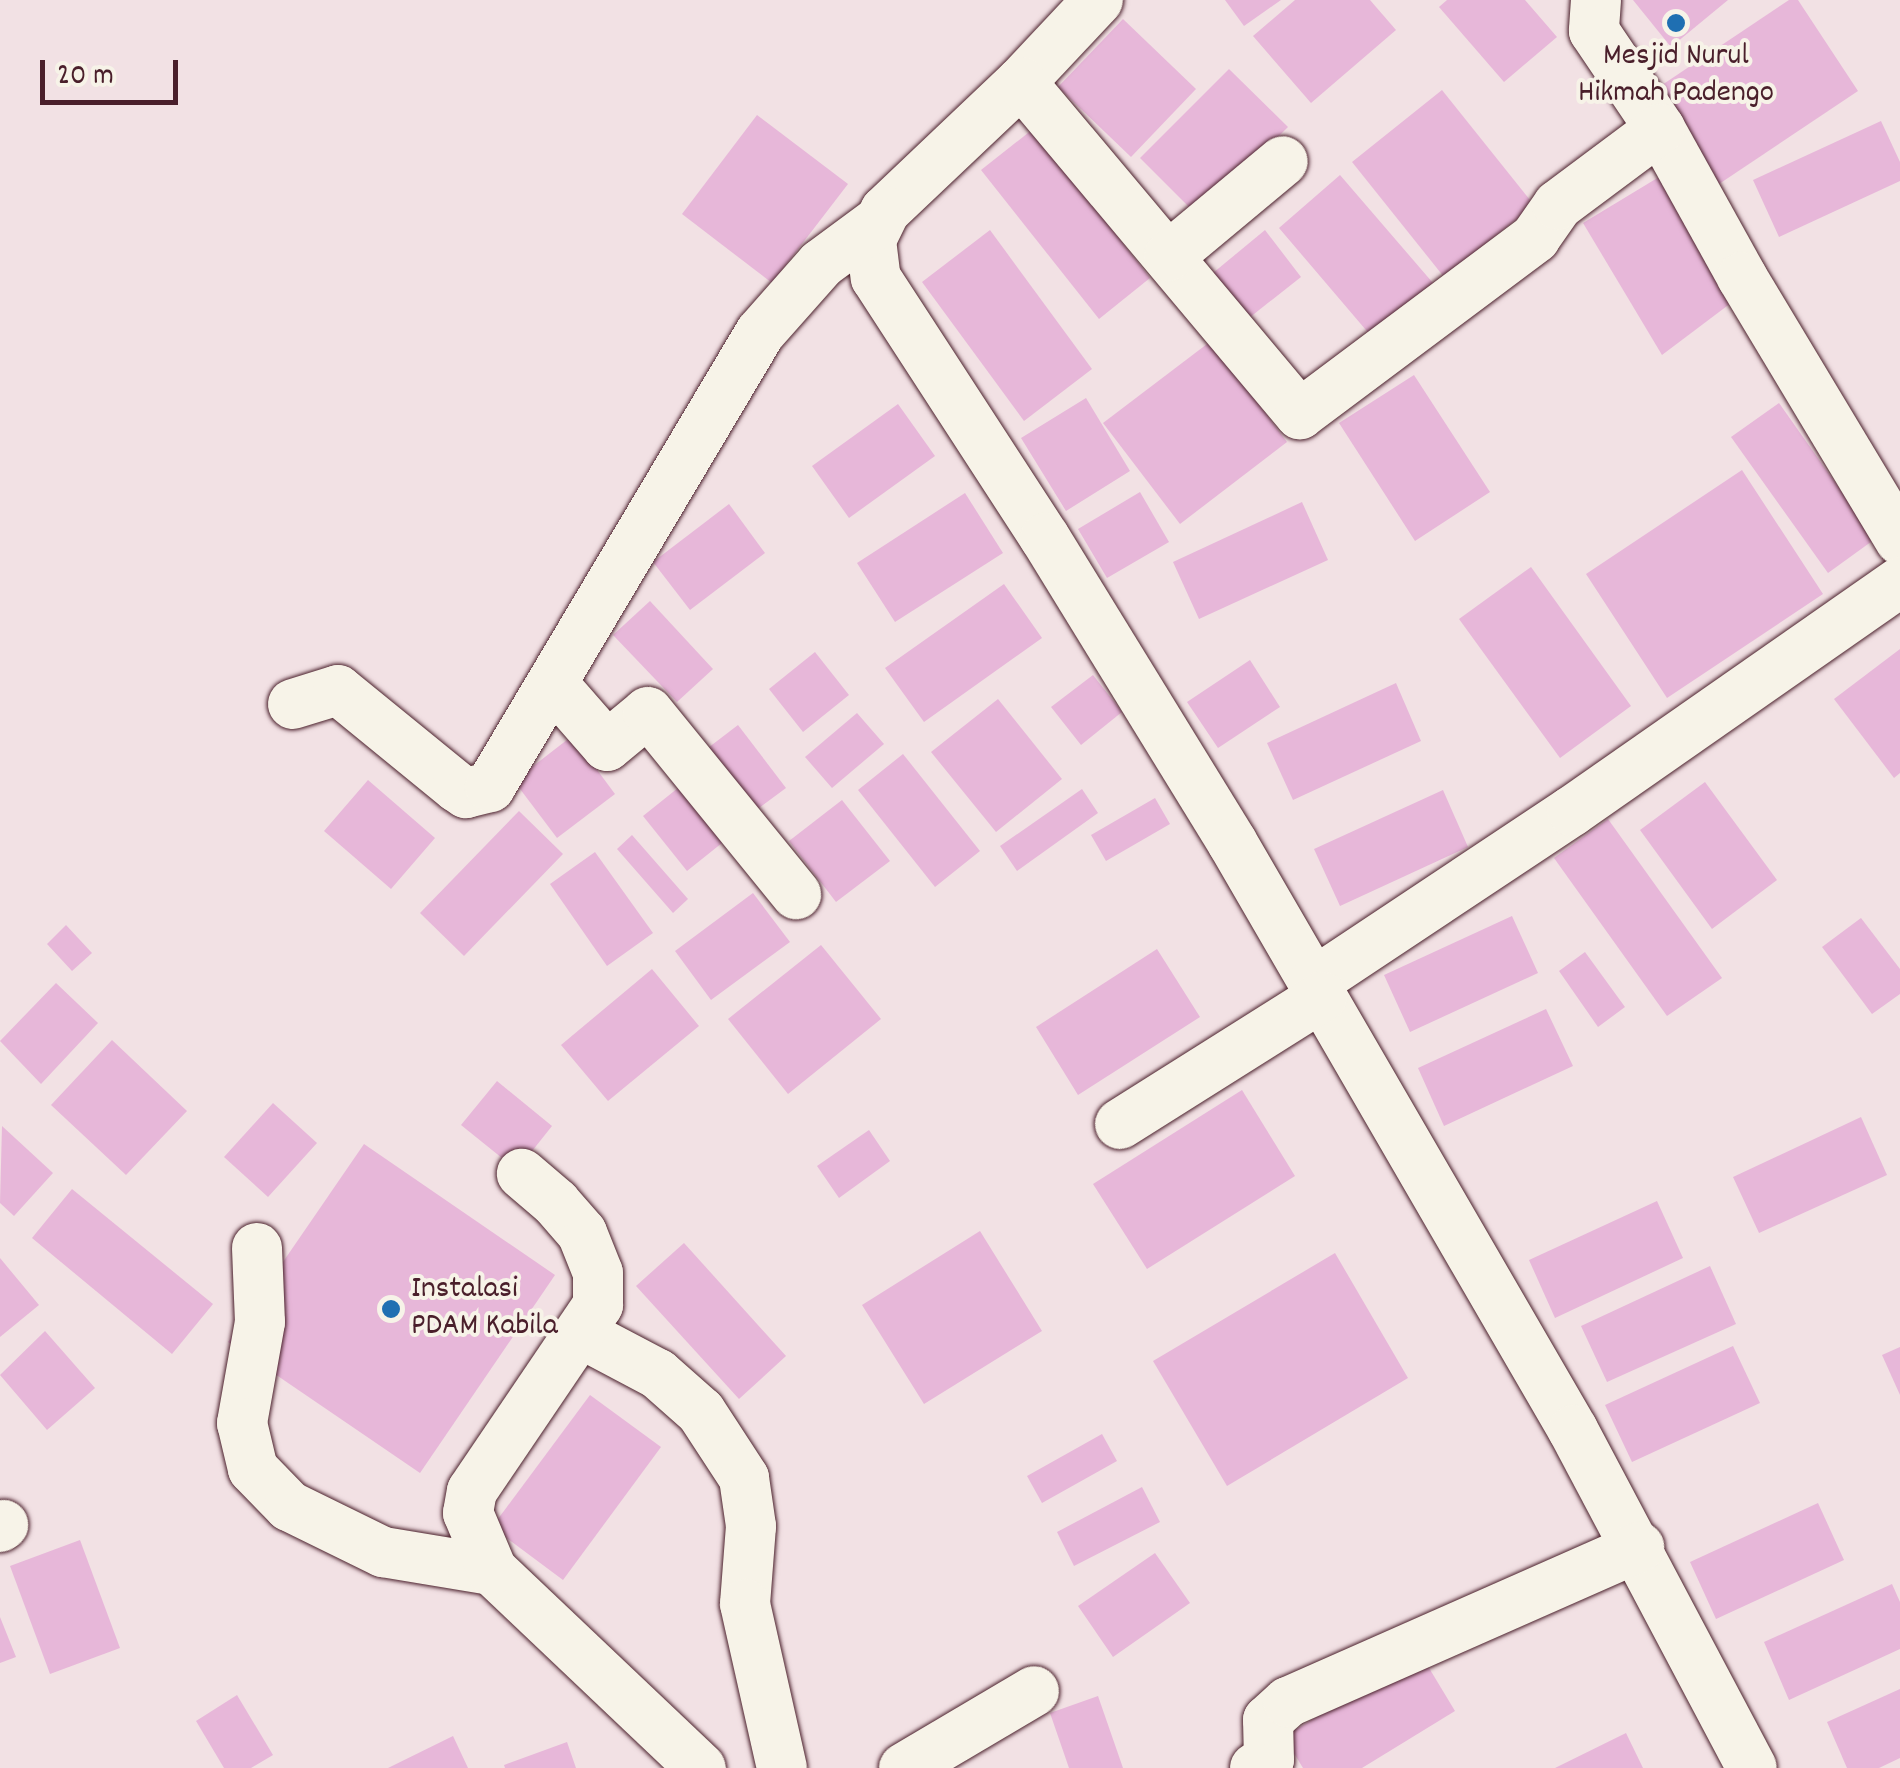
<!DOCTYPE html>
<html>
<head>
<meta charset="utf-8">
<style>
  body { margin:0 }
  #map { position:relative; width:1900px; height:1768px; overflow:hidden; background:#f2e1e4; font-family:Dekko,sans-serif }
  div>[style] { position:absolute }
  .building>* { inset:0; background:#e7b7d9 }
  .roads { filter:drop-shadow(0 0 2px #4a1f2b) drop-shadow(0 0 2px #4a1f2b) }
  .minor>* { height:50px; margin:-25px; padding:0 25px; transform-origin:25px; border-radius:25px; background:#f7f3e8 }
  .dots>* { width:28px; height:28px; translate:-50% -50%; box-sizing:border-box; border:5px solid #f7f3e8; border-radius:50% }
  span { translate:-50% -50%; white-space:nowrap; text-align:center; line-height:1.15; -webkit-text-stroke:8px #f7f3e8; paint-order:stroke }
  .poi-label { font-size:32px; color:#4a1f2b }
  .left { translate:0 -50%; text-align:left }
  .scale { position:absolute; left:40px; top:60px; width:138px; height:45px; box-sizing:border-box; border:5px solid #4a1f2b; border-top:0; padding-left:12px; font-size:30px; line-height:35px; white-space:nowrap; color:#4a1f2b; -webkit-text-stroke:8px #f7f3e8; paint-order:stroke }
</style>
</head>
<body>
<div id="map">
  <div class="building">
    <div style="clip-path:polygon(1225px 0,1281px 0,1244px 26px)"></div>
    <div style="clip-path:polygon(1295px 0,1370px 0,1396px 30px,1311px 103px,1253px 36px)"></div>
    <div style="clip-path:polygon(1447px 0,1525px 0,1557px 37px,1504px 82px,1439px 7px)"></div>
    <div style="clip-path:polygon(1633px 0,1728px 0,1671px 47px)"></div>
    <div style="clip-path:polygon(1789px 0,1798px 0,1858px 91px,1719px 184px,1656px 89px)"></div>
    <div style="clip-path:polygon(1123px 19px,1196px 89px,1131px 157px,1058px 87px)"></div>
    <div style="clip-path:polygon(1229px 69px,1288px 127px,1198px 216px,1140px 158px)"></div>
    <div style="clip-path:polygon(1442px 90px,1534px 205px,1444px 277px,1352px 162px)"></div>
    <div style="clip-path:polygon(757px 115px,848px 184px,772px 283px,682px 214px)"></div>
    <div style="clip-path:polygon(1881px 121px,1900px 162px,1900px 181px,1779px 237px,1753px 180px)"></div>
    <div style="clip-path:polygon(1033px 129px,1150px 278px,1099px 319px,981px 170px)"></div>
    <div style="clip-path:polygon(1340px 175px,1439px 290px,1377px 343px,1279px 228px)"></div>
    <div style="clip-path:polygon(1659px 177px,1731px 303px,1662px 355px,1583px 223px)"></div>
    <div style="clip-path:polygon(990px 230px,1092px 369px,1024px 421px,922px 282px)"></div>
    <div style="clip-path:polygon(1265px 230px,1301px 277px,1249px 318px,1213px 273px)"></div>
    <div style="clip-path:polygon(1211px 341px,1287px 442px,1180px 524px,1103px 423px)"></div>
    <div style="clip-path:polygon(1414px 375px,1490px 492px,1415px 541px,1339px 423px)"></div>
    <div style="clip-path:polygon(1086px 398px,1130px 471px,1066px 511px,1021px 438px)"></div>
    <div style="clip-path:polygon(1779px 403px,1875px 539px,1828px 573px,1731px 437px)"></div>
    <div style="clip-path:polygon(898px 404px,935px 456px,849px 518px,812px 466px)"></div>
    <div style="clip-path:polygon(1742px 470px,1823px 594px,1667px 698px,1586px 574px)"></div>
    <div style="clip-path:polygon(1140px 492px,1169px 542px,1107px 578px,1078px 529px)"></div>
    <div style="clip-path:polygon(965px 493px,1003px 553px,895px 622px,857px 563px)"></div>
    <div style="clip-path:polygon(1302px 502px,1328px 560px,1199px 619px,1173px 562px)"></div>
    <div style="clip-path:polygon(729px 504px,765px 553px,690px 610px,653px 562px)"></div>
    <div style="clip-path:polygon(1531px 567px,1631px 706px,1560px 758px,1459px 619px)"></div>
    <div style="clip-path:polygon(1004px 584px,1042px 638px,924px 722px,885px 668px)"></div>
    <div style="clip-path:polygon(650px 601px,713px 669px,677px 702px,613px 635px)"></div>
    <div style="clip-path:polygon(1900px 649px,1900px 773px,1894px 778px,1834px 699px)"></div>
    <div style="clip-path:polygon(815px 652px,849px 695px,803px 732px,769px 689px)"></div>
    <div style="clip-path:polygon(1250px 660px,1280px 707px,1218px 748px,1187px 702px)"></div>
    <div style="clip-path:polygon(1093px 675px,1122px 712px,1081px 745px,1051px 707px)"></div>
    <div style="clip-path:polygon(1396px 683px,1421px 741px,1293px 800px,1267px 743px)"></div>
    <div style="clip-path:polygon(998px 699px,1062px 779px,996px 832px,931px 752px)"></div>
    <div style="clip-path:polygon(857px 713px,884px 744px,832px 788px,805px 757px)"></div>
    <div style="clip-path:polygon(738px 725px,786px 788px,751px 814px,704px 751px)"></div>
    <div style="clip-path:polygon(572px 736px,615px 794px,557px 838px,514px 781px)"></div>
    <div style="clip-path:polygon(903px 754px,980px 851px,935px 887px,858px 790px)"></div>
    <div style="clip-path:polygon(368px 780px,435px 838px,391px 889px,324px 831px)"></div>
    <div style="clip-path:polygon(688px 780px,732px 835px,687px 871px,643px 816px)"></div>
    <div style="clip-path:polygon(1705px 782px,1777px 880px,1712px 929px,1640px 830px)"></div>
    <div style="clip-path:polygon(1082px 789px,1098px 813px,1017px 871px,1000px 846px)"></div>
    <div style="clip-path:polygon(1443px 790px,1468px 847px,1340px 906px,1314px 849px)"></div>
    <div style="clip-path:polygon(1155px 798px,1170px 824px,1106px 861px,1091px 835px)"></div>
    <div style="clip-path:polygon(842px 800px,890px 861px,836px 902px,789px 841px)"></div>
    <div style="clip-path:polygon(519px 811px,563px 854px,464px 956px,420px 913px)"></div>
    <div style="clip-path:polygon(1608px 819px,1722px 978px,1667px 1016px,1554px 858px)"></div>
    <div style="clip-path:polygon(632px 835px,688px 899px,673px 913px,617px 849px)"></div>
    <div style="clip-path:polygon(595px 852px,653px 933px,607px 966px,550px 884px)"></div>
    <div style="clip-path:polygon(753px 893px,790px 942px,711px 1000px,675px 951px)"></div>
    <div style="clip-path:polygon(1512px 916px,1538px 973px,1410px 1032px,1384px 975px)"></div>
    <div style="clip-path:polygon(1861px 918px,1900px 969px,1900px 994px,1872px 1014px,1822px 947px)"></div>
    <div style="clip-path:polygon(66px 925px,92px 953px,72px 971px,47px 944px)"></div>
    <div style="clip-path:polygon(821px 945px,881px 1019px,788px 1094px,728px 1019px)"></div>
    <div style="clip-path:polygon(1157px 949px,1200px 1017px,1078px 1095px,1036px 1027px)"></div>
    <div style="clip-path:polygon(1585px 952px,1625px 1007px,1598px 1027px,1559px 971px)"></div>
    <div style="clip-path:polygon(652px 969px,699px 1026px,608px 1101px,561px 1045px)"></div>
    <div style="clip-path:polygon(56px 983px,98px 1023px,41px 1084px,0 1041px)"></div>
    <div style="clip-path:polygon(1546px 1009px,1573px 1066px,1444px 1126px,1418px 1068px)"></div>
    <div style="clip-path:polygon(112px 1040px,187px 1111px,126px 1175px,51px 1105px)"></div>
    <div style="clip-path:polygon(497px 1081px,552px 1126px,517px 1170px,461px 1125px)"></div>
    <div style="clip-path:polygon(1242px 1090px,1295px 1176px,1147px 1269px,1093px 1184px)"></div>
    <div style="clip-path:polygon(273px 1103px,317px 1143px,268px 1197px,224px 1157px)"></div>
    <div style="clip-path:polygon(1861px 1117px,1887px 1175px,1759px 1233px,1733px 1177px)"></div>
    <div style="clip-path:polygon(2px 1126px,53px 1173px,14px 1216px,0 1203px)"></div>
    <div style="clip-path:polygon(869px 1130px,890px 1161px,839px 1198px,817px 1166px)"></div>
    <div style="clip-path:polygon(364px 1144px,555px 1275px,420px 1473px,228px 1342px)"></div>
    <div style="clip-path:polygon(72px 1189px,213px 1304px,172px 1354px,32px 1238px)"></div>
    <div style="clip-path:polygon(1657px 1201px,1683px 1258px,1555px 1318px,1529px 1260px)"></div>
    <div style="clip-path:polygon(980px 1231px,1042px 1331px,924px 1404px,862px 1305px)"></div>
    <div style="clip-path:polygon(684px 1243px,786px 1356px,739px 1399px,636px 1286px)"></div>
    <div style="clip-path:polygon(1335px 1253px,1408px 1378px,1227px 1486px,1153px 1361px)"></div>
    <div style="clip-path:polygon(0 1258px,39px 1305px,0 1337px)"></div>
    <div style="clip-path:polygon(1710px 1266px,1736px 1324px,1607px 1382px,1581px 1326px)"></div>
    <div style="clip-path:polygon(45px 1331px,95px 1388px,47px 1430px,0 1375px)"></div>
    <div style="clip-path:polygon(1733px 1346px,1760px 1403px,1632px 1462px,1605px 1405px)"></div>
    <div style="clip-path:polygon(1900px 1347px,1900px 1395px,1882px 1355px)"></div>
    <div style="clip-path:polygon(590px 1395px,661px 1447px,563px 1580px,492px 1527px)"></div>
    <div style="clip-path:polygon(1102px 1434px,1117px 1461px,1042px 1503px,1027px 1476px)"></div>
    <div style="clip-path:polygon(1142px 1487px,1160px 1522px,1074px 1566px,1057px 1532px)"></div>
    <div style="clip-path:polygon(1818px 1503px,1844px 1560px,1716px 1619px,1690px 1562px)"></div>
    <div style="clip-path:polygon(80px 1540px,120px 1648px,50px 1674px,10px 1566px)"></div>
    <div style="clip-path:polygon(1155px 1553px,1190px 1603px,1113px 1657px,1078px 1606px)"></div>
    <div style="clip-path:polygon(1892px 1584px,1900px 1602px,1900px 1649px,1789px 1700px,1764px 1642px)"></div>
    <div style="clip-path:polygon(0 1617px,16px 1657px,0 1663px)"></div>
    <div style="clip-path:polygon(1420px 1653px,1455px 1711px,1362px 1768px,1303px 1768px,1284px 1737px)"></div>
    <div style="clip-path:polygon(1900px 1689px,1900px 1758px,1879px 1768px,1847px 1768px,1827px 1722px)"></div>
    <div style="clip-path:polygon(237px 1695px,273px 1755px,251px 1768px,224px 1768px,196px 1721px)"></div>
    <div style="clip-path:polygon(1098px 1696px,1123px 1768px,1069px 1768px,1050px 1713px)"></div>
    <div style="clip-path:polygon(1626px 1733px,1643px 1768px,1555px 1768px)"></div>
    <div style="clip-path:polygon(453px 1736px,468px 1768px,388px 1768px)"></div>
    <div style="clip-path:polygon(567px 1742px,576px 1768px,505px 1768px,504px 1765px)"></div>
  </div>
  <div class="roads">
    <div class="minor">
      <div style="left:1098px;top:0;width:112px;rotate:133.2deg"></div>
      <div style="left:1021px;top:82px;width:187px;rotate:136.5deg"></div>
      <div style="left:885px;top:211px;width:32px;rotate:116deg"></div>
      <div style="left:871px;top:240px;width:38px;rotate:83deg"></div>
      <div style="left:876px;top:278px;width:310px;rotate:57deg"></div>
      <div style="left:1045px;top:538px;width:357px;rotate:58.4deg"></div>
      <div style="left:1232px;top:842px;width:680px;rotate:59.89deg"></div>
      <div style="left:1573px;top:1430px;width:382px;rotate:62.1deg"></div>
      <div style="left:1596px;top:0;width:31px;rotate:94deg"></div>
      <div style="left:1594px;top:31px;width:118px;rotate:56deg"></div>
      <div style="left:1660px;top:129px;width:169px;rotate:61deg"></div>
      <div style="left:1742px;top:277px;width:307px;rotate:59deg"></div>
      <div style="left:1021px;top:82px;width:434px;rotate:50deg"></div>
      <div style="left:1300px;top:414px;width:294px;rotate:-36.8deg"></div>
      <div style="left:1535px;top:238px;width:40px;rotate:-55.1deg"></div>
      <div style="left:1558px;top:205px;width:127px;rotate:-36.7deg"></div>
      <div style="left:1169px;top:256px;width:148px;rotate:-39.8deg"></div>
      <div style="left:553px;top:684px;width:82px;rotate:48.9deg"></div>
      <div style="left:607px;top:746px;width:53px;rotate:-39.7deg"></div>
      <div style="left:648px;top:712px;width:235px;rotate:50.9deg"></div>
      <div style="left:293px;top:704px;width:47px;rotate:-17.3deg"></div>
      <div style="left:338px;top:690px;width:154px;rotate:39.2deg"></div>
      <div style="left:457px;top:787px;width:11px;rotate:34deg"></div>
      <div style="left:466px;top:793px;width:25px;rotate:-14deg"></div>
      <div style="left:490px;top:787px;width:528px;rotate:-59.26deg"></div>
      <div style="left:760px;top:333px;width:92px;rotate:-48.5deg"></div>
      <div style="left:821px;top:264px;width:71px;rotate:-36.4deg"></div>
      <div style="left:1313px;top:983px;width:311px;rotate:-33.6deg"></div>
      <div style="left:1572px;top:811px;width:400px;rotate:-34.9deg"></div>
      <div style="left:1120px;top:1124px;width:239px;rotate:-32.2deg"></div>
      <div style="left:257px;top:1248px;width:74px;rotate:87.7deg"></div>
      <div style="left:260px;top:1322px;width:103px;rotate:100.1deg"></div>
      <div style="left:242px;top:1423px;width:47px;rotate:76.6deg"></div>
      <div style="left:253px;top:1469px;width:52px;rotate:45.8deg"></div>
      <div style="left:289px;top:1506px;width:105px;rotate:26.1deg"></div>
      <div style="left:383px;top:1552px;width:110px;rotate:9.4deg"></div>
      <div style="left:492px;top:1570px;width:288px;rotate:43.5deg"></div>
      <div style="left:582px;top:1334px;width:86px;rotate:27.8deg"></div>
      <div style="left:658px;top:1374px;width:57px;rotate:41.5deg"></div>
      <div style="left:701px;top:1412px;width:79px;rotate:56.9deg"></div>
      <div style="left:744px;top:1478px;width:49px;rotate:81.7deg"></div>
      <div style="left:751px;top:1526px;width:78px;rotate:94.4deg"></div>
      <div style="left:745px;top:1604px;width:168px;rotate:77.3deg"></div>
      <div style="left:0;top:1527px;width:4px;rotate:-34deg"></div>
      <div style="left:492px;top:1570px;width:62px;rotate:-112.8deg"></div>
      <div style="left:468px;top:1513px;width:22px;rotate:-80deg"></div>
      <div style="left:472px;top:1491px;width:225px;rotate:-55.9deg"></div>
      <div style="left:598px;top:1305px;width:32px;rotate:-90deg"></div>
      <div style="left:598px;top:1273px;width:43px;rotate:-111.8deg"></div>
      <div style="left:582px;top:1233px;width:40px;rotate:-131deg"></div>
      <div style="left:556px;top:1203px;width:45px;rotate:-139.5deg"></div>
      <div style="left:904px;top:1768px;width:151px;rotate:-30.6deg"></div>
      <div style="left:1255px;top:1768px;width:16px;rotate:-30deg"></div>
      <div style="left:1269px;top:1760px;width:40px;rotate:-91.4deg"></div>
      <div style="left:1268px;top:1720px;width:27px;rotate:-42deg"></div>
      <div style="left:1288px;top:1702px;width:384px;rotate:-23.8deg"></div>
    </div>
  </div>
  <div class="dots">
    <div style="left:1676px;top:23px;background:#1f6fb2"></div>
    <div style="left:391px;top:1309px;background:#1f6fb2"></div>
  </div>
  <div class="poi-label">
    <span style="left:1676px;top:76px">Mesjid Nurul<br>Hikmah Padengo</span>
    <span class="left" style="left:411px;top:1309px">Instalasi<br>PDAM Kabila</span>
  </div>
  <div class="scale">20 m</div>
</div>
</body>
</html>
